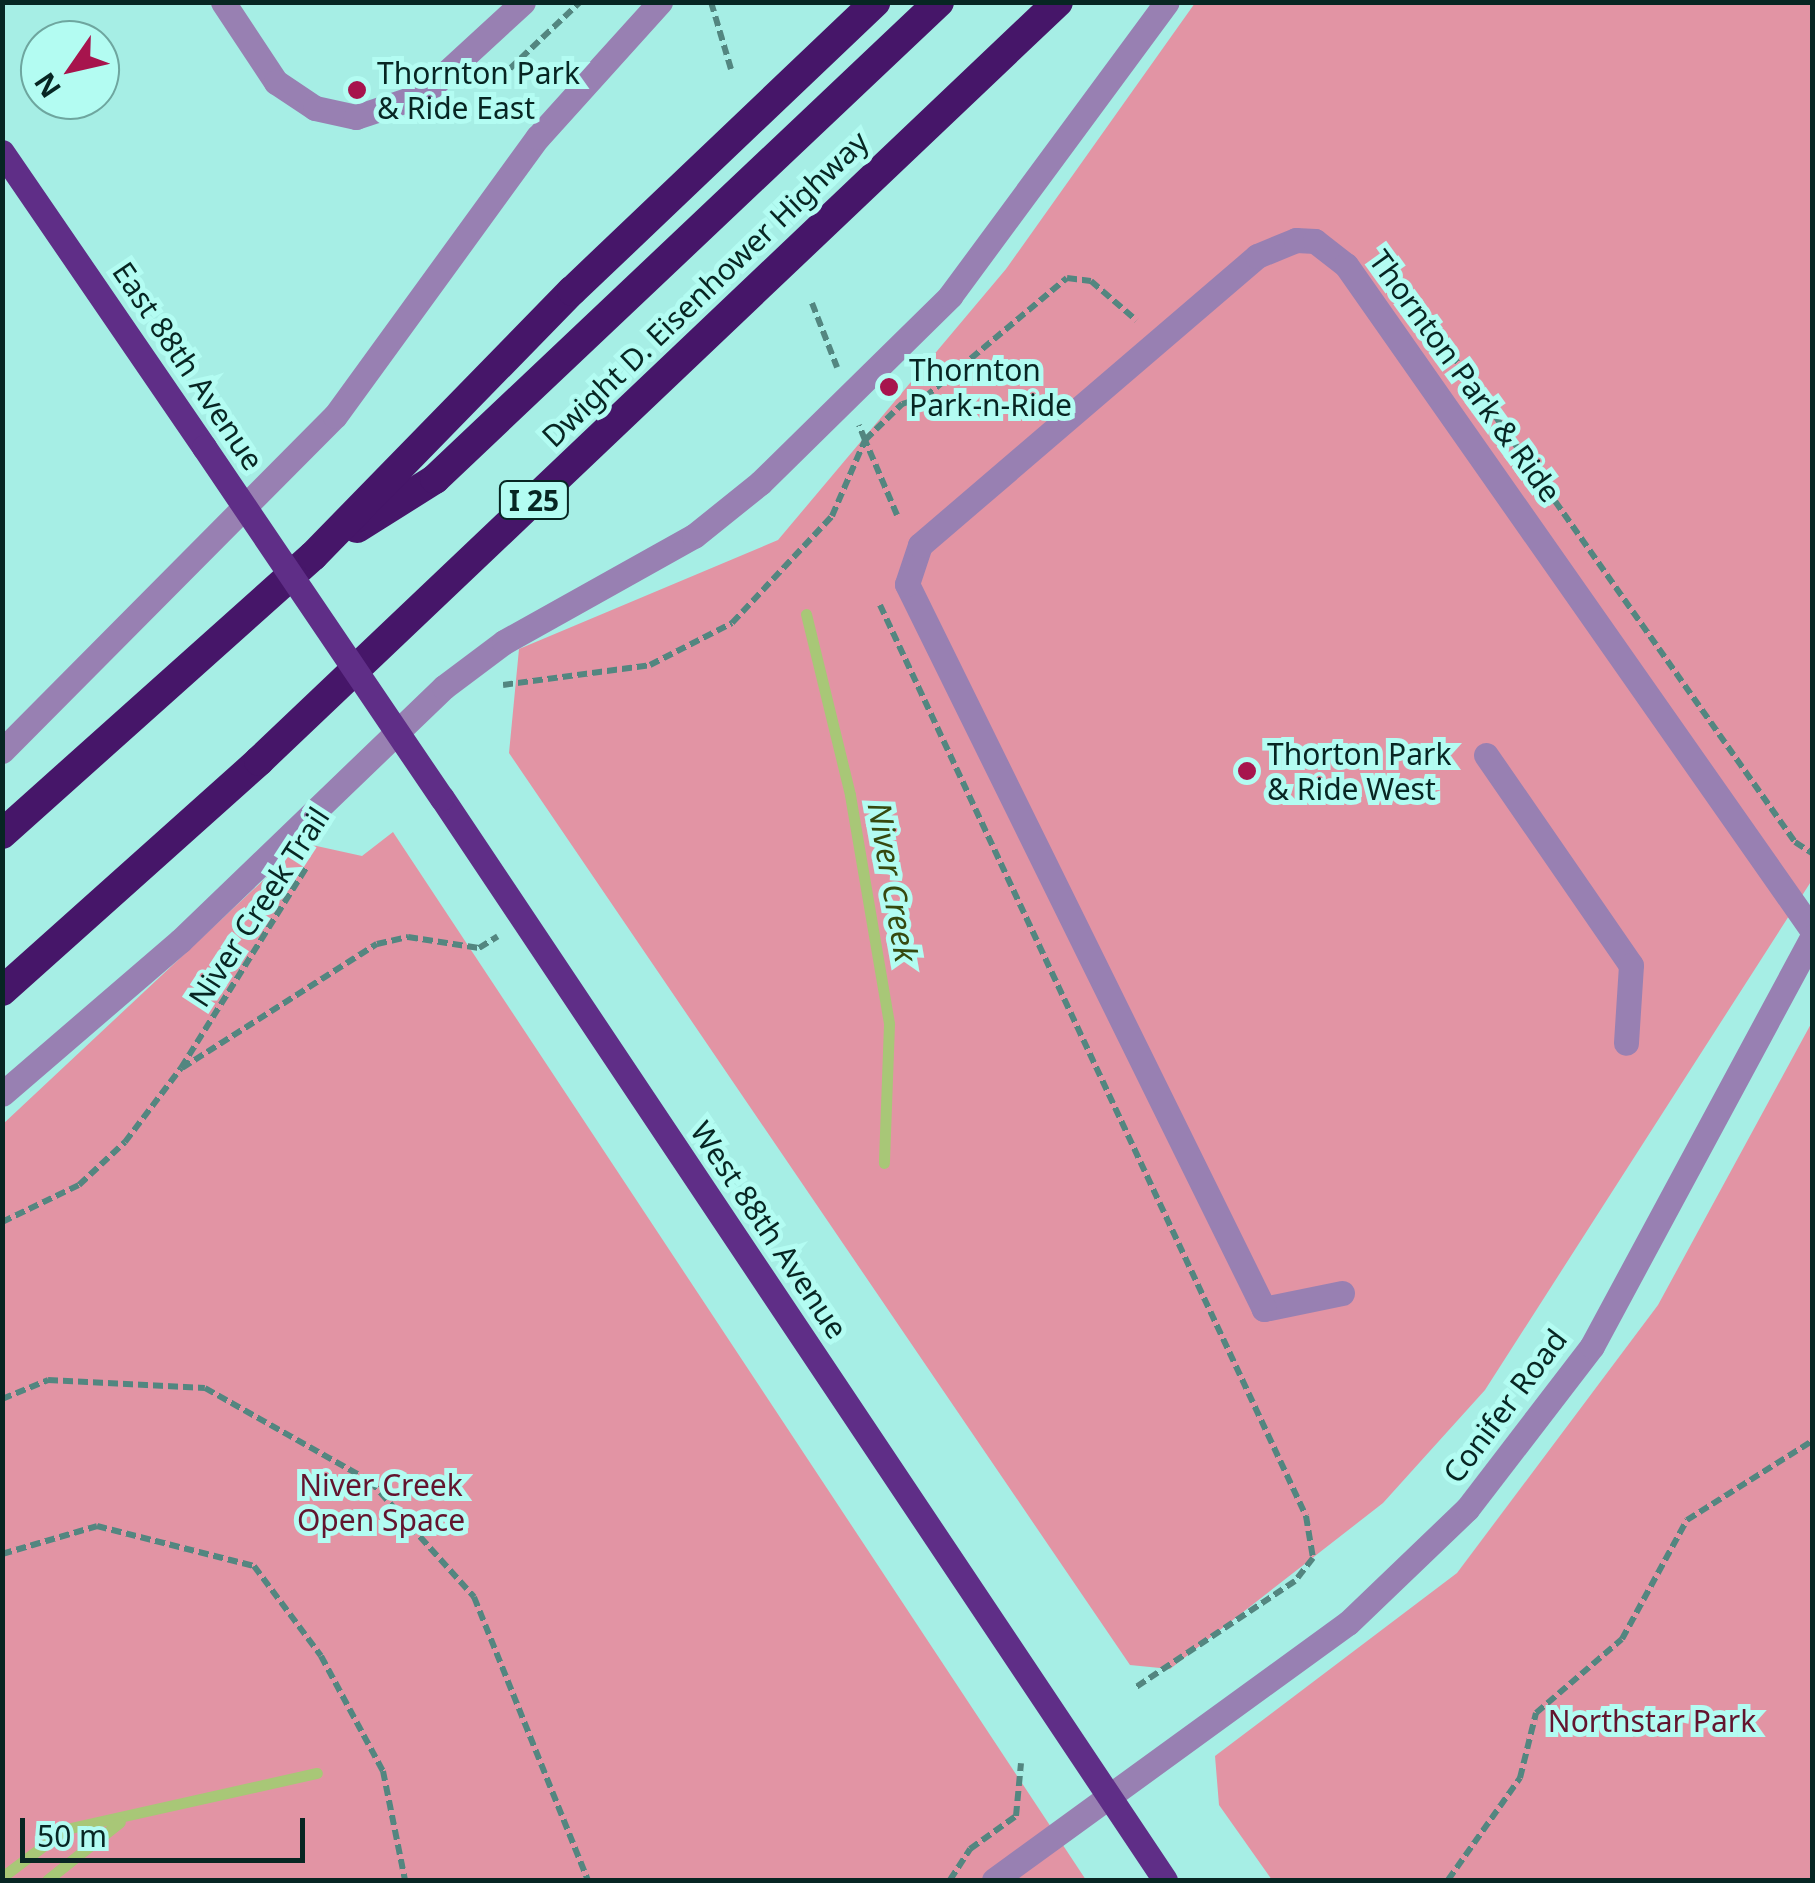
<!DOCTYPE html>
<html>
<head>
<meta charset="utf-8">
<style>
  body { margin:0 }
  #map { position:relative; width:1815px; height:1883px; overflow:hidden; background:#a6eee5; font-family:"Noto Sans",sans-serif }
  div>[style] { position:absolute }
  .green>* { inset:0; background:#e294a4 }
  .stream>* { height:11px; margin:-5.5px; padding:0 5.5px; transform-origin:5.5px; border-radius:5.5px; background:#a8c777 }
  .path>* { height:6px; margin-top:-3px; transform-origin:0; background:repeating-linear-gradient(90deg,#538680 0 10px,transparent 0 15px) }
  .minor>* { height:25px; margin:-12.5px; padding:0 12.5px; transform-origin:12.5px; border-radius:12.5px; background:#9880b2 }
  .major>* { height:25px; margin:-12.5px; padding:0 12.5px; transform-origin:12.5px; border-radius:12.5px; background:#5f2e87 }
  .highway>* { height:30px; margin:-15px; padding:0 15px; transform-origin:15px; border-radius:15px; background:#461669 }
  .major-bridge>* { height:25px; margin:-12.5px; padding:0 12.5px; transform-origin:12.5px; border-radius:12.5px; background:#5f2e87 }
  .dots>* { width:28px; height:28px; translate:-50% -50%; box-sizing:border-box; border:5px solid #b3fcf2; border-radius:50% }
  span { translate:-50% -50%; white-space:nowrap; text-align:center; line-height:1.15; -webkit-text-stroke:10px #b3fcf2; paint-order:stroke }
  .shield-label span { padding:2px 8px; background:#b3fcf2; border:2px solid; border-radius:8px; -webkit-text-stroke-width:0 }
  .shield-label { font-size:28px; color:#072623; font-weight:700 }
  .poi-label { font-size:30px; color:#072623 }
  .left { translate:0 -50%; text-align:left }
  .street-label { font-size:30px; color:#072623 }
  .park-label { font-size:30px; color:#63142e }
  .water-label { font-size:32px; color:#36490f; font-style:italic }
  .frame { position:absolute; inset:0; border:5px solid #072623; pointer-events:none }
  .north { position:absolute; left:20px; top:20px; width:100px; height:100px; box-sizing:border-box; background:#b3fcf2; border:2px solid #6ea69f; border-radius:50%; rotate:236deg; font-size:28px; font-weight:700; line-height:40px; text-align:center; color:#072623 }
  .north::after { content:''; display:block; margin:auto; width:35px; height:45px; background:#a7144d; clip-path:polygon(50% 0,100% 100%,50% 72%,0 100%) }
  .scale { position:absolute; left:20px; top:1818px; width:285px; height:45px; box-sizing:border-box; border:5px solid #072623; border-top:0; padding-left:12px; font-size:30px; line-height:35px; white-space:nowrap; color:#072623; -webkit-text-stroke:8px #b3fcf2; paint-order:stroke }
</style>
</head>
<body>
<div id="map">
  <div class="green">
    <div style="clip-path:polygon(1195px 3px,1812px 3px,1812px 880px,1485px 1390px,1383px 1503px,1170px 1669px,1130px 1665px,509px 753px,519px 649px,778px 540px,1006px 269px)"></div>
    <div style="clip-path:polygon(393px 832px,1086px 1880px,3px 1880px,3px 1124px,303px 843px,362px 856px)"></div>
    <div style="clip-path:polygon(1812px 1022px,1812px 1880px,1272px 1880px,1219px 1805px,1215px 1756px,1457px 1573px,1658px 1305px)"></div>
  </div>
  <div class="stream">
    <div style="left:806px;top:614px;width:186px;rotate:76.3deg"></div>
    <div style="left:850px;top:795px;width:232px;rotate:80.3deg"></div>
    <div style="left:889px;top:1024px;width:139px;rotate:92.1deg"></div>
    <div style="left:2px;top:1877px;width:80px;rotate:-36.9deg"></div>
    <div style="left:66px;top:1829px;width:257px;rotate:-12.6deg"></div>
    <div style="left:47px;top:1880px;width:93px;rotate:-38.5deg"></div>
  </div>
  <div class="path">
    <div style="left:711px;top:2px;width:70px;rotate:73.4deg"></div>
    <div style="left:499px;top:79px;width:112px;rotate:-43.5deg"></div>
    <div style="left:812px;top:303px;width:69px;rotate:68.7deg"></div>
    <div style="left:1417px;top:305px;width:657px;rotate:54.86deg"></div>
    <div style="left:1795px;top:842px;width:20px;rotate:33deg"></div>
    <div style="left:897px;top:515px;width:82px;rotate:-113.1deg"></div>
    <div style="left:865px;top:440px;width:52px;rotate:-44.2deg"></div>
    <div style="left:902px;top:404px;width:24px;rotate:-17deg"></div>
    <div style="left:925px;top:397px;width:185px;rotate:-40deg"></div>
    <div style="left:1067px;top:278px;width:24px;rotate:7deg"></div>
    <div style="left:1091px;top:281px;width:60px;rotate:40.9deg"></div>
    <div style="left:880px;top:605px;width:1006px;rotate:64.94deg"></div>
    <div style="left:1306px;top:1516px;width:43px;rotate:80.5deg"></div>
    <div style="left:1313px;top:1558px;width:29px;rotate:128deg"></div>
    <div style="left:1295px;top:1581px;width:191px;rotate:146.3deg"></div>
    <div style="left:503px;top:685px;width:148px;rotate:-7.7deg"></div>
    <div style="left:650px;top:665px;width:92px;rotate:-27.1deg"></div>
    <div style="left:732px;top:623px;width:146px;rotate:-46.9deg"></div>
    <div style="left:832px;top:516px;width:83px;rotate:-66.5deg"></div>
    <div style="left:865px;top:440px;width:16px;rotate:-112deg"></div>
    <div style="left:182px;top:1068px;width:231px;rotate:-32.5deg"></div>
    <div style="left:377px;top:944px;width:32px;rotate:-13deg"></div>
    <div style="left:408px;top:937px;width:72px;rotate:8.8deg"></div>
    <div style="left:479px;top:948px;width:22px;rotate:-32deg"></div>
    <div style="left:2px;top:1222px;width:85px;rotate:-25.7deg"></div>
    <div style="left:79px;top:1185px;width:63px;rotate:-43.1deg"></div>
    <div style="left:125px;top:1142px;width:93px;rotate:-52.9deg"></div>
    <div style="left:181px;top:1068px;width:239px;rotate:-58deg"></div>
    <div style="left:2px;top:1399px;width:50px;rotate:-22.4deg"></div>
    <div style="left:48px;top:1380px;width:157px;rotate:2.9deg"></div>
    <div style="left:205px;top:1388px;width:189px;rotate:29.4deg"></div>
    <div style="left:370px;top:1481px;width:156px;rotate:48.1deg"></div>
    <div style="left:474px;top:1597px;width:305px;rotate:68.1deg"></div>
    <div style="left:2px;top:1554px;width:99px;rotate:-16.4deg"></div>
    <div style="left:97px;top:1526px;width:162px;rotate:14.3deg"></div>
    <div style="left:254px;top:1566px;width:112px;rotate:53.3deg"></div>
    <div style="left:321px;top:1656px;width:131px;rotate:61.7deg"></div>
    <div style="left:383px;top:1771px;width:111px;rotate:78.6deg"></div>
    <div style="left:950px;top:1880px;width:37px;rotate:-57deg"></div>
    <div style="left:970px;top:1849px;width:57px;rotate:-35.7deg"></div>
    <div style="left:1016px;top:1816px;width:53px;rotate:-84.6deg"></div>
    <div style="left:1448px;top:1880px;width:125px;rotate:-54.8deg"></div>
    <div style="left:1520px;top:1778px;width:67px;rotate:-76.2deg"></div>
    <div style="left:1536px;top:1713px;width:113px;rotate:-40.7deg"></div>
    <div style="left:1622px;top:1639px;width:136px;rotate:-61.4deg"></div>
    <div style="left:1687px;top:1520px;width:148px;rotate:-32.3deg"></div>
  </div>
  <div class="minor">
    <div style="left:223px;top:2px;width:96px;rotate:56.5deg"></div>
    <div style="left:276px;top:82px;width:47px;rotate:33.7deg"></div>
    <div style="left:315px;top:108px;width:42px;rotate:12.4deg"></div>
    <div style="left:356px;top:117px;width:70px;rotate:-18.4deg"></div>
    <div style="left:422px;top:95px;width:137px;rotate:-42.6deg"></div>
    <div style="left:2px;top:751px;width:472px;rotate:-45.2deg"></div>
    <div style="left:335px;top:416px;width:345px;rotate:-54deg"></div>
    <div style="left:538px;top:137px;width:182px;rotate:-47.9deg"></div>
    <div style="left:1486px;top:755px;width:255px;rotate:55.4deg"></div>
    <div style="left:1631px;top:965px;width:78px;rotate:93.7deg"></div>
    <div style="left:2px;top:1094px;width:235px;rotate:-40.7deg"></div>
    <div style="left:180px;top:941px;width:366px;rotate:-43.9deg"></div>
    <div style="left:444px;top:687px;width:75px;rotate:-36.9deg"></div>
    <div style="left:504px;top:642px;width:218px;rotate:-29.2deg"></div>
    <div style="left:694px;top:536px;width:85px;rotate:-38.8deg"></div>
    <div style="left:760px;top:483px;width:267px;rotate:-44.5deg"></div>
    <div style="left:950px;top:296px;width:365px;rotate:-53.6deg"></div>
    <div style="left:1342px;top:1293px;width:80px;rotate:168.4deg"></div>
    <div style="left:1264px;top:1309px;width:808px;rotate:-116.22deg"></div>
    <div style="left:907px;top:584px;width:41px;rotate:-71.6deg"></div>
    <div style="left:920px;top:545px;width:444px;rotate:-40.6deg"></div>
    <div style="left:1257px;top:256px;width:42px;rotate:-22.3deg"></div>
    <div style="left:1296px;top:240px;width:19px;rotate:3deg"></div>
    <div style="left:1315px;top:241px;width:39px;rotate:38deg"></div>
    <div style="left:1346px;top:265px;width:812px;rotate:54.98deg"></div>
    <div style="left:994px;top:1880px;width:437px;rotate:-36deg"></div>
    <div style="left:1348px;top:1623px;width:165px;rotate:-43.8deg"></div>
    <div style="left:1467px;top:1509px;width:205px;rotate:-52.5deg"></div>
    <div style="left:1592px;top:1346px;width:464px;rotate:-61.7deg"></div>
  </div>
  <div class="major">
    <div style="left:2px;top:152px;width:358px;rotate:55.6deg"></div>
    <div style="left:442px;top:798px;width:1301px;rotate:56.25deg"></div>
  </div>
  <div class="highway">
    <div style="left:357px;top:528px;width:92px;rotate:-32.1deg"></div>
    <div style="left:435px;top:479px;width:694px;rotate:-43.42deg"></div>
    <div style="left:2px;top:834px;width:417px;rotate:-41.8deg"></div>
    <div style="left:313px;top:556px;width:371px;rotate:-45.7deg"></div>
    <div style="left:572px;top:291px;width:419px;rotate:-43.6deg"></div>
    <div style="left:2px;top:991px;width:345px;rotate:-41.8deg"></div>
    <div style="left:259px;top:761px;width:1102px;rotate:-43.53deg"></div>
  </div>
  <div class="major-bridge">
    <div style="left:204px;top:447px;width:424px;rotate:55.9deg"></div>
  </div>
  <div class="dots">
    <div style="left:357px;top:90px;background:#a7144d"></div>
    <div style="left:889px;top:387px;background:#a7144d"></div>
    <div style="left:1247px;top:771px;background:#a7144d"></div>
  </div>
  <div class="shield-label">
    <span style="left:534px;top:500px">I 25</span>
  </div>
  <div class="poi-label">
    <span class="left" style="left:377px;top:90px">Thornton Park<br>&amp; Ride East</span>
    <span class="left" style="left:909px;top:387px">Thornton<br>Park-n-Ride</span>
    <span class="left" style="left:1267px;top:771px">Thorton Park<br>&amp; Ride West</span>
  </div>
  <div class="street-label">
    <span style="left:705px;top:289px;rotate:-44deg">Dwight D. Eisenhower Highway</span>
    <span style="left:188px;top:366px;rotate:56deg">East 88th Avenue</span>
    <span style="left:1465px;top:376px;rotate:54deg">Thornton Park &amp; Ride</span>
    <span style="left:259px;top:907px;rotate:-57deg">Niver Creek Trail</span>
    <span style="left:769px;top:1230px;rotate:56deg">West 88th Avenue</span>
    <span style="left:1505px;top:1406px;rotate:-53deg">Conifer Road</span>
  </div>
  <div class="park-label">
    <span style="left:381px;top:1502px">Niver Creek<br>Open Space</span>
    <span style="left:1652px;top:1721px">Northstar Park</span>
  </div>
  <div class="water-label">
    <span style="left:893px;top:882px;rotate:80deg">Niver Creek</span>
  </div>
  <div class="frame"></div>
  <div class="north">N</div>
  <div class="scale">50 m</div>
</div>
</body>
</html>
